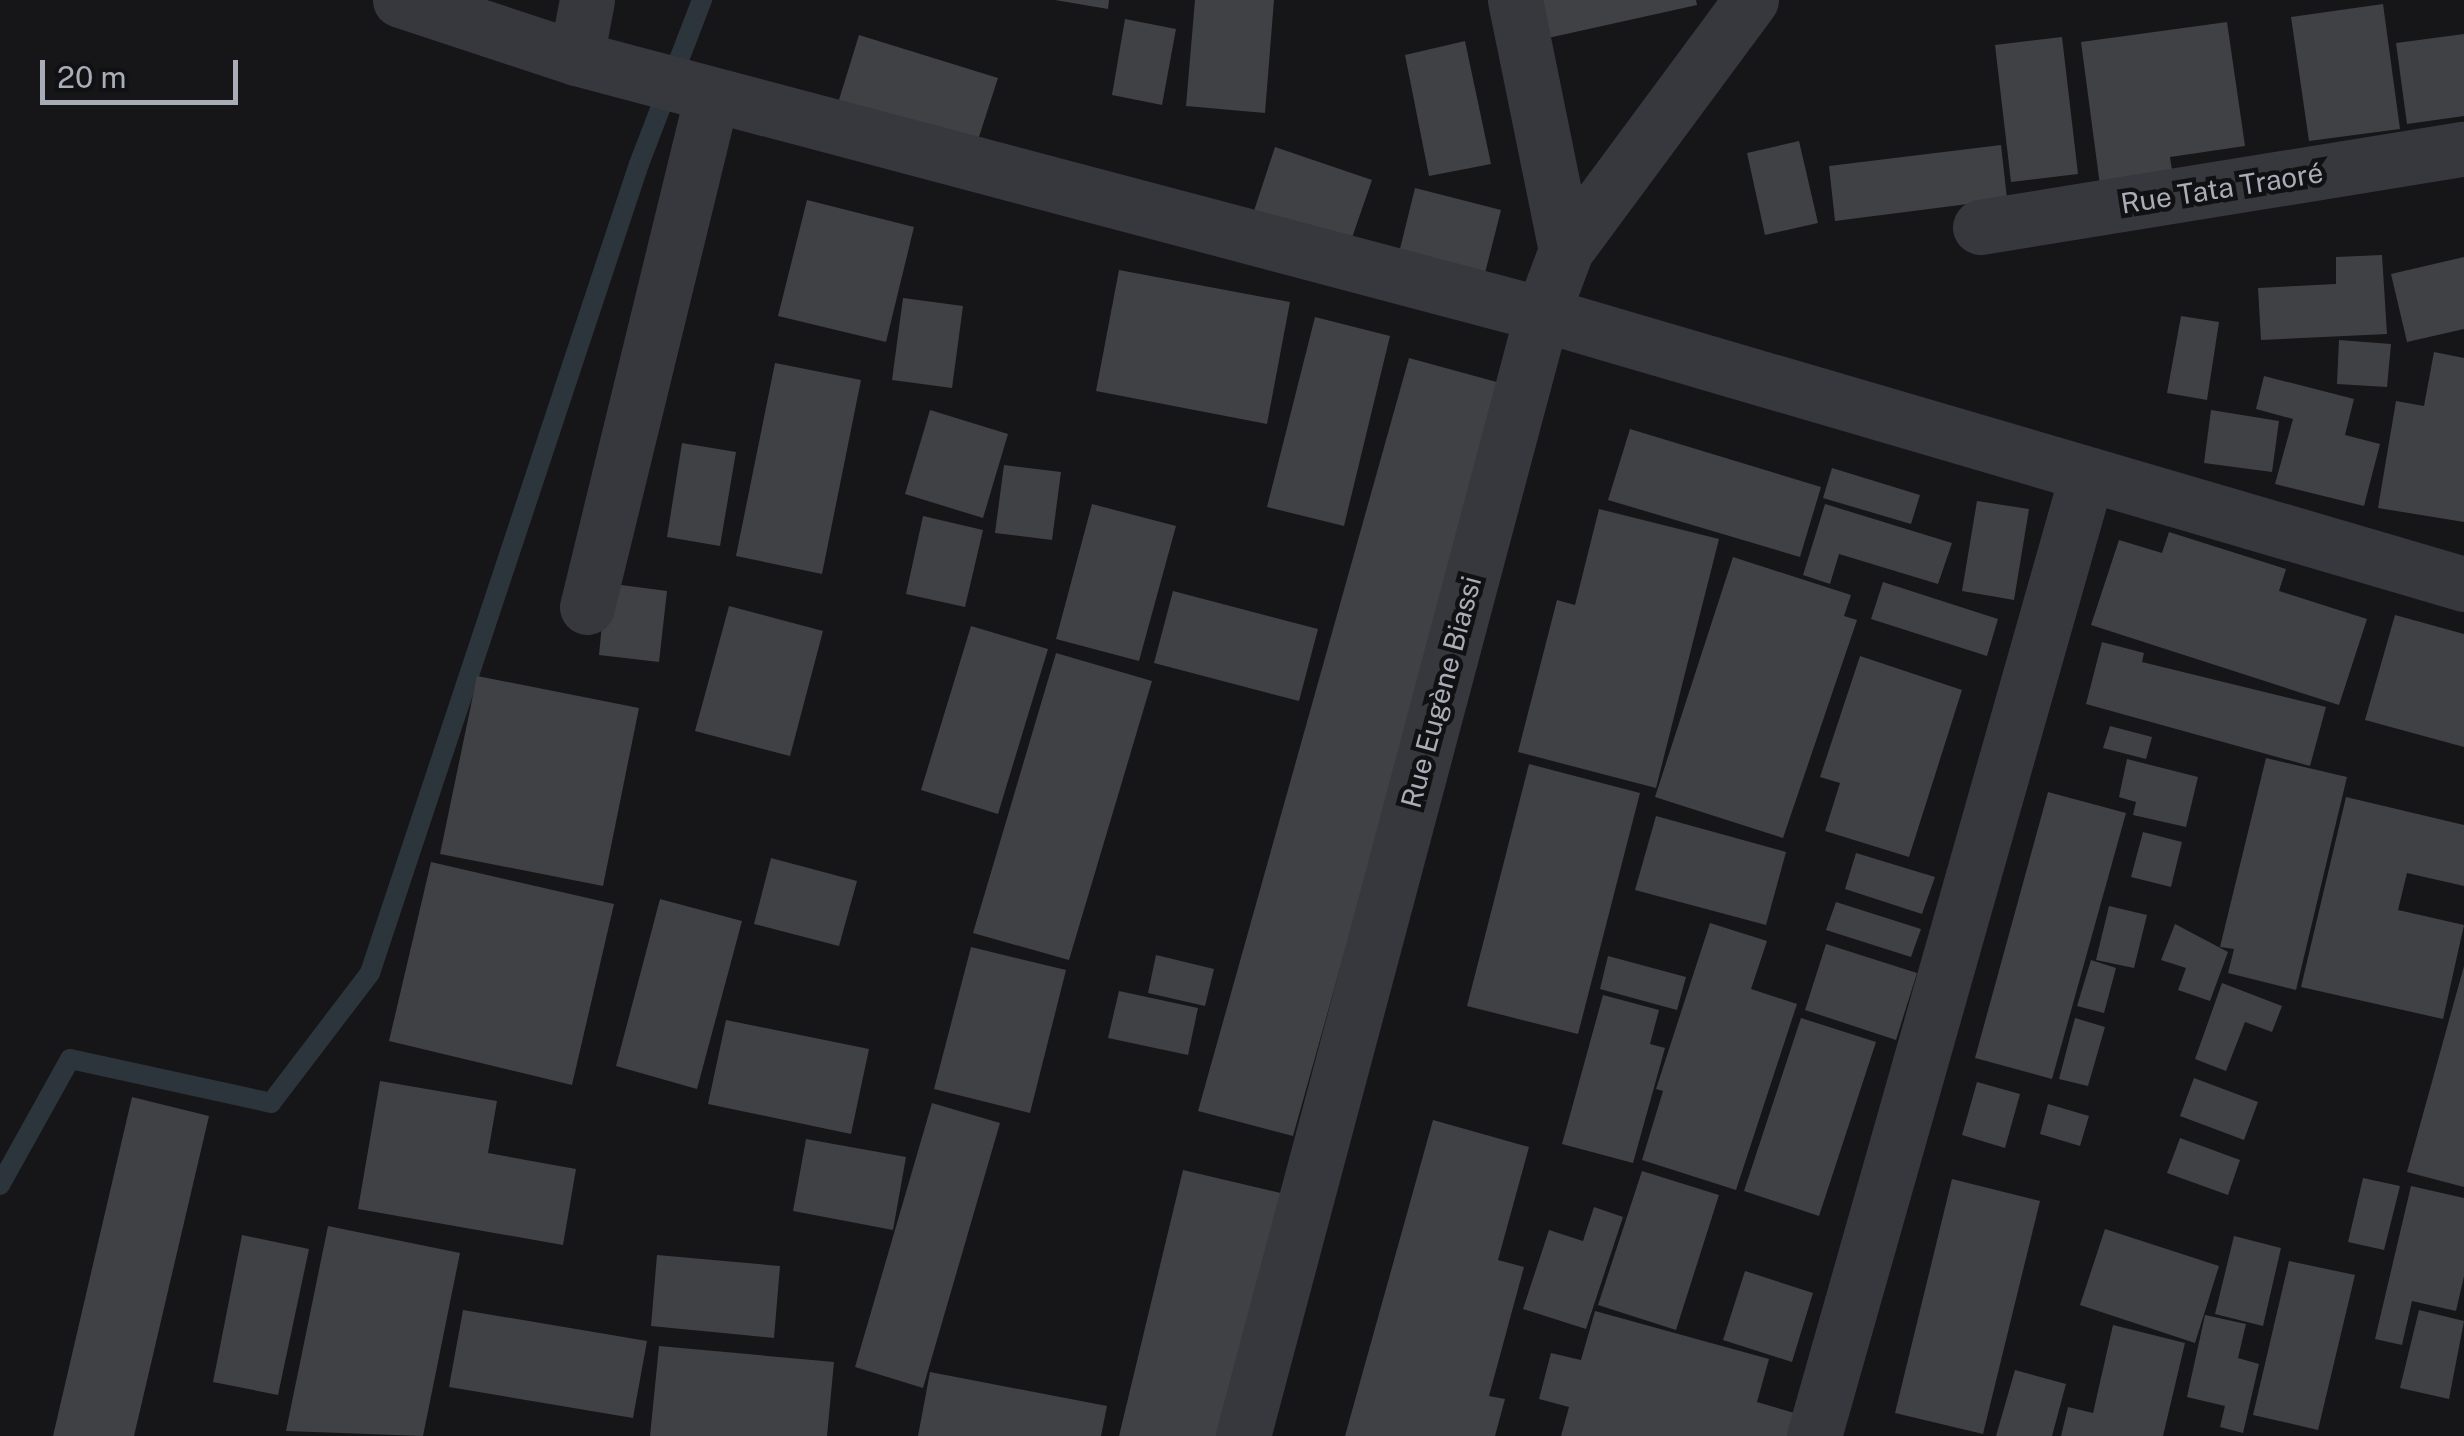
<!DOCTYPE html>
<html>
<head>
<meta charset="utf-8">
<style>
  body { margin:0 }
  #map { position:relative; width:2464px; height:1436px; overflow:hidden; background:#161618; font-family:"Public Sans",sans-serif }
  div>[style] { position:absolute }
  .stream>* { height:20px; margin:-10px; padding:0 10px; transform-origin:10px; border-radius:10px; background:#2c353c }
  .building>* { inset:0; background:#404145 }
  .minor>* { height:55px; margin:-27.5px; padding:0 27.5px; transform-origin:27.5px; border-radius:27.5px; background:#37383d }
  span { translate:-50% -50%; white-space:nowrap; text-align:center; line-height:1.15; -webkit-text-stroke:9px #111113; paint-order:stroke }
  .street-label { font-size:28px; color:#a8adb8 }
  .scale { position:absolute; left:40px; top:60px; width:198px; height:45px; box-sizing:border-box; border:5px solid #a8adb8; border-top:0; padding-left:12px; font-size:30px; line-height:35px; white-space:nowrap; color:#a8adb8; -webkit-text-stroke:8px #111113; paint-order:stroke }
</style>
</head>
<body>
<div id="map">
  <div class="stream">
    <div style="left:0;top:1185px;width:144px;rotate:-60.9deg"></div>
    <div style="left:70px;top:1059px;width:206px;rotate:12.3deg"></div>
    <div style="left:271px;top:1103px;width:163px;rotate:-52.7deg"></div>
    <div style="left:370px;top:973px;width:853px;rotate:-71.61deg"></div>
    <div style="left:639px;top:164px;width:176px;rotate:-69deg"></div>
  </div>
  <div class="building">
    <div style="clip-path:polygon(1055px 0,1109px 0,1108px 9px)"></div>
    <div style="clip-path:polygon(1195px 0,1274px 0,1265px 113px,1186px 106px)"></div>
    <div style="clip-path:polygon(1539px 0,1696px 0,1697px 5px,1548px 38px)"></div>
    <div style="clip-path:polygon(2383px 4px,2400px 129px,2309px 141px,2291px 17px)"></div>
    <div style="clip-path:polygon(1125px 19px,1176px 29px,1162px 105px,1112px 95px)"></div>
    <div style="clip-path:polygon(2227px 22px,2245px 146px,2170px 157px,2174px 183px,2101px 193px,2081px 42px)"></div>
    <div style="clip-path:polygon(2464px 34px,2464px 116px,2407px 124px,2396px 43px)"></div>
    <div style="clip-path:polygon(859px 35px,998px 78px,976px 146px,838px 103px)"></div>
    <div style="clip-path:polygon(2062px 37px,2078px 174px,2011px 182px,1995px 45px)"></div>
    <div style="clip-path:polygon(1465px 41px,1491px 164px,1429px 176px,1405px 55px)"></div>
    <div style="clip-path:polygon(1799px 141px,1818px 223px,1765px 235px,1747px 153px)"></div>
    <div style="clip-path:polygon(2001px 145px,2007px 199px,1835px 221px,1829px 166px)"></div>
    <div style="clip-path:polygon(1275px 147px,1372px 180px,1346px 255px,1250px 223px)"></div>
    <div style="clip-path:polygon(1415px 188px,1501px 210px,1484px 277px,1398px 257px)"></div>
    <div style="clip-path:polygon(807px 200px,914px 227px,886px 342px,778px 316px)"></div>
    <div style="clip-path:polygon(2382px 255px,2387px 334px,2261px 340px,2258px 288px,2336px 284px,2336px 257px)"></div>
    <div style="clip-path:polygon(2464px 257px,2464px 329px,2407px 342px,2391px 274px)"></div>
    <div style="clip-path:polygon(1119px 270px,1290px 302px,1267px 424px,1096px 391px)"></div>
    <div style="clip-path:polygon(903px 298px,963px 306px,952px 388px,892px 380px)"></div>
    <div style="clip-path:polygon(2181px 316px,2219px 322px,2207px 400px,2167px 393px)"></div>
    <div style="clip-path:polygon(1315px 317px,1390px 336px,1344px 526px,1267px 507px)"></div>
    <div style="clip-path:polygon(2339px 340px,2391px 344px,2387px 387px,2337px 384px)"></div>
    <div style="clip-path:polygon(2434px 352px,2464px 358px,2464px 522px,2378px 508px,2396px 401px,2424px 406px)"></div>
    <div style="clip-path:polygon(1409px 358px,1504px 384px,1293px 1136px,1198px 1111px)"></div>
    <div style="clip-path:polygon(775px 363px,861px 380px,822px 574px,736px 556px)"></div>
    <div style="clip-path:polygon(2264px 376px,2354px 399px,2345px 435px,2380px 444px,2364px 506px,2275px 484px,2293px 419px,2256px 409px)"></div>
    <div style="clip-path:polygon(930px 410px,1008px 434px,983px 518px,905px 494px)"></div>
    <div style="clip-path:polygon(2211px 410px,2279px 421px,2272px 472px,2204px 463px)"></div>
    <div style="clip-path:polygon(1630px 429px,1821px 487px,1800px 557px,1608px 500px)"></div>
    <div style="clip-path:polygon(682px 443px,736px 452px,720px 546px,667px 537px)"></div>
    <div style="clip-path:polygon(1004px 465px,1061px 472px,1052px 540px,995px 533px)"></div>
    <div style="clip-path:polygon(1832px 468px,1920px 495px,1911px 524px,1823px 498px)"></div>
    <div style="clip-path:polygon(1977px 501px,2029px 509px,2014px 600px,1962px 591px)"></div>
    <div style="clip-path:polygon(1092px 504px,1176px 526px,1139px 661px,1056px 639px)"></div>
    <div style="clip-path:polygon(1825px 504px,1952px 543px,1938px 584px,1839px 554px,1830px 584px,1803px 575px)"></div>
    <div style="clip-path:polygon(1599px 509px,1719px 539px,1656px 788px,1518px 752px,1557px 600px,1575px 605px)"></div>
    <div style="clip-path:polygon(923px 516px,983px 530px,965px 607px,906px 594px)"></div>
    <div style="clip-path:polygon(2169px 532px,2286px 569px,2279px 591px,2367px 619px,2339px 705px,2091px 625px,2119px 540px,2162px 553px)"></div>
    <div style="clip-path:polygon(1733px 557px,1851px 595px,1844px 616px,1857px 620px,1783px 838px,1655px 797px)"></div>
    <div style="clip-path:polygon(1883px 582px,1998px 619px,1987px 656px,1871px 619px)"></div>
    <div style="clip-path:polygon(606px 583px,667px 591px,659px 662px,599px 655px)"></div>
    <div style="clip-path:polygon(1173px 591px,1318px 629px,1299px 701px,1154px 663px)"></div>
    <div style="clip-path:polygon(729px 606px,823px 631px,790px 756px,695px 731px)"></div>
    <div style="clip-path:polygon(2395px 615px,2464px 634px,2464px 747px,2365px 720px)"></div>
    <div style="clip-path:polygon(971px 626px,1048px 649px,998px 814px,921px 790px)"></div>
    <div style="clip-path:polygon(2102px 642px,2144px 653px,2142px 662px,2326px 707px,2310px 766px,2086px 704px)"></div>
    <div style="clip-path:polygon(1056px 653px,1152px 681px,1069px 960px,973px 933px)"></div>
    <div style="clip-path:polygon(1860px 656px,1962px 690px,1909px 857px,1825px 831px,1840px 783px,1820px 777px)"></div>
    <div style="clip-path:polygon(477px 676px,639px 708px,603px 886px,440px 854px)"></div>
    <div style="clip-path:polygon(2110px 726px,2152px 737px,2146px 759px,2103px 748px)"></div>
    <div style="clip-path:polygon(2266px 758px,2347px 777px,2296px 990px,2228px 973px,2234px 949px,2220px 947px)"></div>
    <div style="clip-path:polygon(2127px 759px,2198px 777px,2186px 827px,2133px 815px,2136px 802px,2119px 797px)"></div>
    <div style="clip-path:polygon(1529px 764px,1640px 793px,1578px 1034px,1467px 1006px)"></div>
    <div style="clip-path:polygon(2048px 792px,2126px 813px,2052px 1079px,1975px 1058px)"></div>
    <div style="clip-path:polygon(2346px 797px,2464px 825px,2464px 886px,2407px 873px,2398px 910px,2464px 925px,2443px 1019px,2301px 987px)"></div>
    <div style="clip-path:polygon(1656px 816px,1786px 852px,1766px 925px,1635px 890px)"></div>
    <div style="clip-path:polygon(2143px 832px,2182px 842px,2171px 887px,2131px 877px)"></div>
    <div style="clip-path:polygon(1856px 853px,1935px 877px,1922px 914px,1845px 889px)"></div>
    <div style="clip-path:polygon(771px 858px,857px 881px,839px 946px,754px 924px)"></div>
    <div style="clip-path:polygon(431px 862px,614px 904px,572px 1085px,389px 1041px)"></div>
    <div style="clip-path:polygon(660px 899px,742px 921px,697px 1089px,616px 1066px)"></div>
    <div style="clip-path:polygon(1836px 902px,1921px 929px,1911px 957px,1826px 930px)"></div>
    <div style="clip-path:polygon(2109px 906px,2147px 915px,2134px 968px,2096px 960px)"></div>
    <div style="clip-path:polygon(1710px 923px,1767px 941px,1751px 989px,1797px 1004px,1736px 1190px,1642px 1160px,1663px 1091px,1656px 1089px)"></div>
    <div style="clip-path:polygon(2175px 924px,2228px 952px,2210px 1001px,2178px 990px,2186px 968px,2161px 960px)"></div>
    <div style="clip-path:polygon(1826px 944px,1917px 973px,1896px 1040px,1805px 1010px)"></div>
    <div style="clip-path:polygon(971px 947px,1066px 970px,1030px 1113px,934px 1089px)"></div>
    <div style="clip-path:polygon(1156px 955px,1214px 969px,1205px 1006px,1148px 993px)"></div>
    <div style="clip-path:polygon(1608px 956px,1686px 977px,1677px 1010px,1600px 989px)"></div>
    <div style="clip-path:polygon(2091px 960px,2116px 968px,2104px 1013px,2077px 1006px)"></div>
    <div style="clip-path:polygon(2464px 966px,2464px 1187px,2407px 1172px)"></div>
    <div style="clip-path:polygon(2222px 983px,2282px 1006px,2272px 1032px,2245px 1022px,2226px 1071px,2195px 1059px)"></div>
    <div style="clip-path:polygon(1119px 991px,1198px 1008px,1188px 1055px,1108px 1038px)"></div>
    <div style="clip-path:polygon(1603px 995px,1659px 1010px,1650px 1044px,1665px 1048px,1633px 1163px,1562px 1144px)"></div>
    <div style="clip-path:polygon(1801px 1018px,1876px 1042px,1819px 1216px,1744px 1191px)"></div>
    <div style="clip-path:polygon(2075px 1018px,2105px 1027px,2088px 1086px,2059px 1079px)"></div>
    <div style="clip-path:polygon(726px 1020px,869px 1049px,851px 1134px,708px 1104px)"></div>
    <div style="clip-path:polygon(2194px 1078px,2258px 1102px,2244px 1140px,2180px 1116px)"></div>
    <div style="clip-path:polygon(380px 1081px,497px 1101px,488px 1153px,576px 1169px,563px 1245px,358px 1209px)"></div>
    <div style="clip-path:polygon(1977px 1082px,2020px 1094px,2005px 1148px,1962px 1135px)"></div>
    <div style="clip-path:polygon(132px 1097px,209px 1116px,134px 1436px,53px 1436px)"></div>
    <div style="clip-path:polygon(932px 1103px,1000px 1123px,923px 1388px,855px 1367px)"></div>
    <div style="clip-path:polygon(2048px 1104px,2089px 1116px,2080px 1146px,2040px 1134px)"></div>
    <div style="clip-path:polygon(1433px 1120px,1529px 1147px,1498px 1260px,1524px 1267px,1489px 1396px,1505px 1399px,1495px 1436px,1345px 1436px)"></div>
    <div style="clip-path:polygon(2180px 1138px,2240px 1160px,2228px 1195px,2167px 1173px)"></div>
    <div style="clip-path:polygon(806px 1139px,906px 1157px,893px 1230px,793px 1211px)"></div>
    <div style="clip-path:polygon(1183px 1170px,1285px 1194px,1226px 1436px,1119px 1436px)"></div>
    <div style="clip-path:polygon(1642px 1171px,1719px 1195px,1676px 1330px,1598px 1305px)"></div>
    <div style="clip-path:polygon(2363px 1178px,2400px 1186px,2384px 1250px,2348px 1242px)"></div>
    <div style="clip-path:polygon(1952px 1179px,2040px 1201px,1983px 1434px,1895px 1413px)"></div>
    <div style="clip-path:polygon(2411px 1186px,2464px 1198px,2464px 1276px,2456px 1311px,2412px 1301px,2402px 1345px,2375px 1339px)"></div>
    <div style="clip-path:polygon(1594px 1207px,1623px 1217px,1586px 1329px,1523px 1309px,1549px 1230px,1583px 1241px)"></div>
    <div style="clip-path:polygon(328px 1226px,460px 1253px,423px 1436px,286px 1431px)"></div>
    <div style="clip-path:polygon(2105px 1229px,2219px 1266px,2195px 1343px,2080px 1305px)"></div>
    <div style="clip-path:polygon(242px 1235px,309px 1249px,278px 1395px,213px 1382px)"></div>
    <div style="clip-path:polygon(2234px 1236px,2281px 1248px,2263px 1326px,2215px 1314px)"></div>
    <div style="clip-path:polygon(657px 1255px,780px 1266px,774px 1338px,651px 1326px)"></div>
    <div style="clip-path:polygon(2289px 1261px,2355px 1275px,2318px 1430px,2253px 1415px)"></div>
    <div style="clip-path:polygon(1745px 1271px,1813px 1293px,1792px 1362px,1723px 1340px)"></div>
    <div style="clip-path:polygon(463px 1310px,647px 1341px,633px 1418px,449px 1387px)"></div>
    <div style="clip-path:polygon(2419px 1310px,2464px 1321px,2449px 1399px,2400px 1388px)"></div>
    <div style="clip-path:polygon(1595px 1311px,1769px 1359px,1757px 1402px,1798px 1414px,1792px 1436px,1561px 1436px,1569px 1407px,1539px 1399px,1551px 1353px,1581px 1360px)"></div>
    <div style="clip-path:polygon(2205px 1315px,2246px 1324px,2238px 1358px,2259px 1364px,2243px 1433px,2220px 1427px,2225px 1406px,2187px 1397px)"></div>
    <div style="clip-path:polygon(2113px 1325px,2185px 1343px,2163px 1436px,2061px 1436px,2068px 1407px,2093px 1413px)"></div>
    <div style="clip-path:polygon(659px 1346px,834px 1362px,827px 1436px,650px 1436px)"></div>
    <div style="clip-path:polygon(2015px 1370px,2066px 1384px,2052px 1436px,1996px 1436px)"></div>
    <div style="clip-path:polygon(930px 1372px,1107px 1406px,1101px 1436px,918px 1436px)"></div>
  </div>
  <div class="minor">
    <div style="left:400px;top:0;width:185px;rotate:18.2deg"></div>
    <div style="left:576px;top:58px;width:999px;rotate:14.84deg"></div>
    <div style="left:1542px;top:314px;width:961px;rotate:16.32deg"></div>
    <div style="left:1515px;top:0;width:255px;rotate:78.5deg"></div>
    <div style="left:576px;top:58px;width:59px;rotate:-79.3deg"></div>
    <div style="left:1980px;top:227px;width:490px;rotate:-9.2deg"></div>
    <div style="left:587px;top:607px;width:527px;rotate:-76.28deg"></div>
    <div style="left:1243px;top:1436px;width:1161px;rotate:-75.08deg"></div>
    <div style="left:1542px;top:314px;width:68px;rotate:-69.4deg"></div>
    <div style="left:1566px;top:250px;width:311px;rotate:-53.5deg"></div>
    <div style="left:1814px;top:1436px;width:996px;rotate:-74.15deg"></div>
  </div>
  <div class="street-label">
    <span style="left:2222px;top:188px;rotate:-9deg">Rue Tata Traoré</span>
    <span style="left:1441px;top:692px;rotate:-75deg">Rue Eugène Biassi</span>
  </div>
  <div class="scale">20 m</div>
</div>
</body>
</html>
